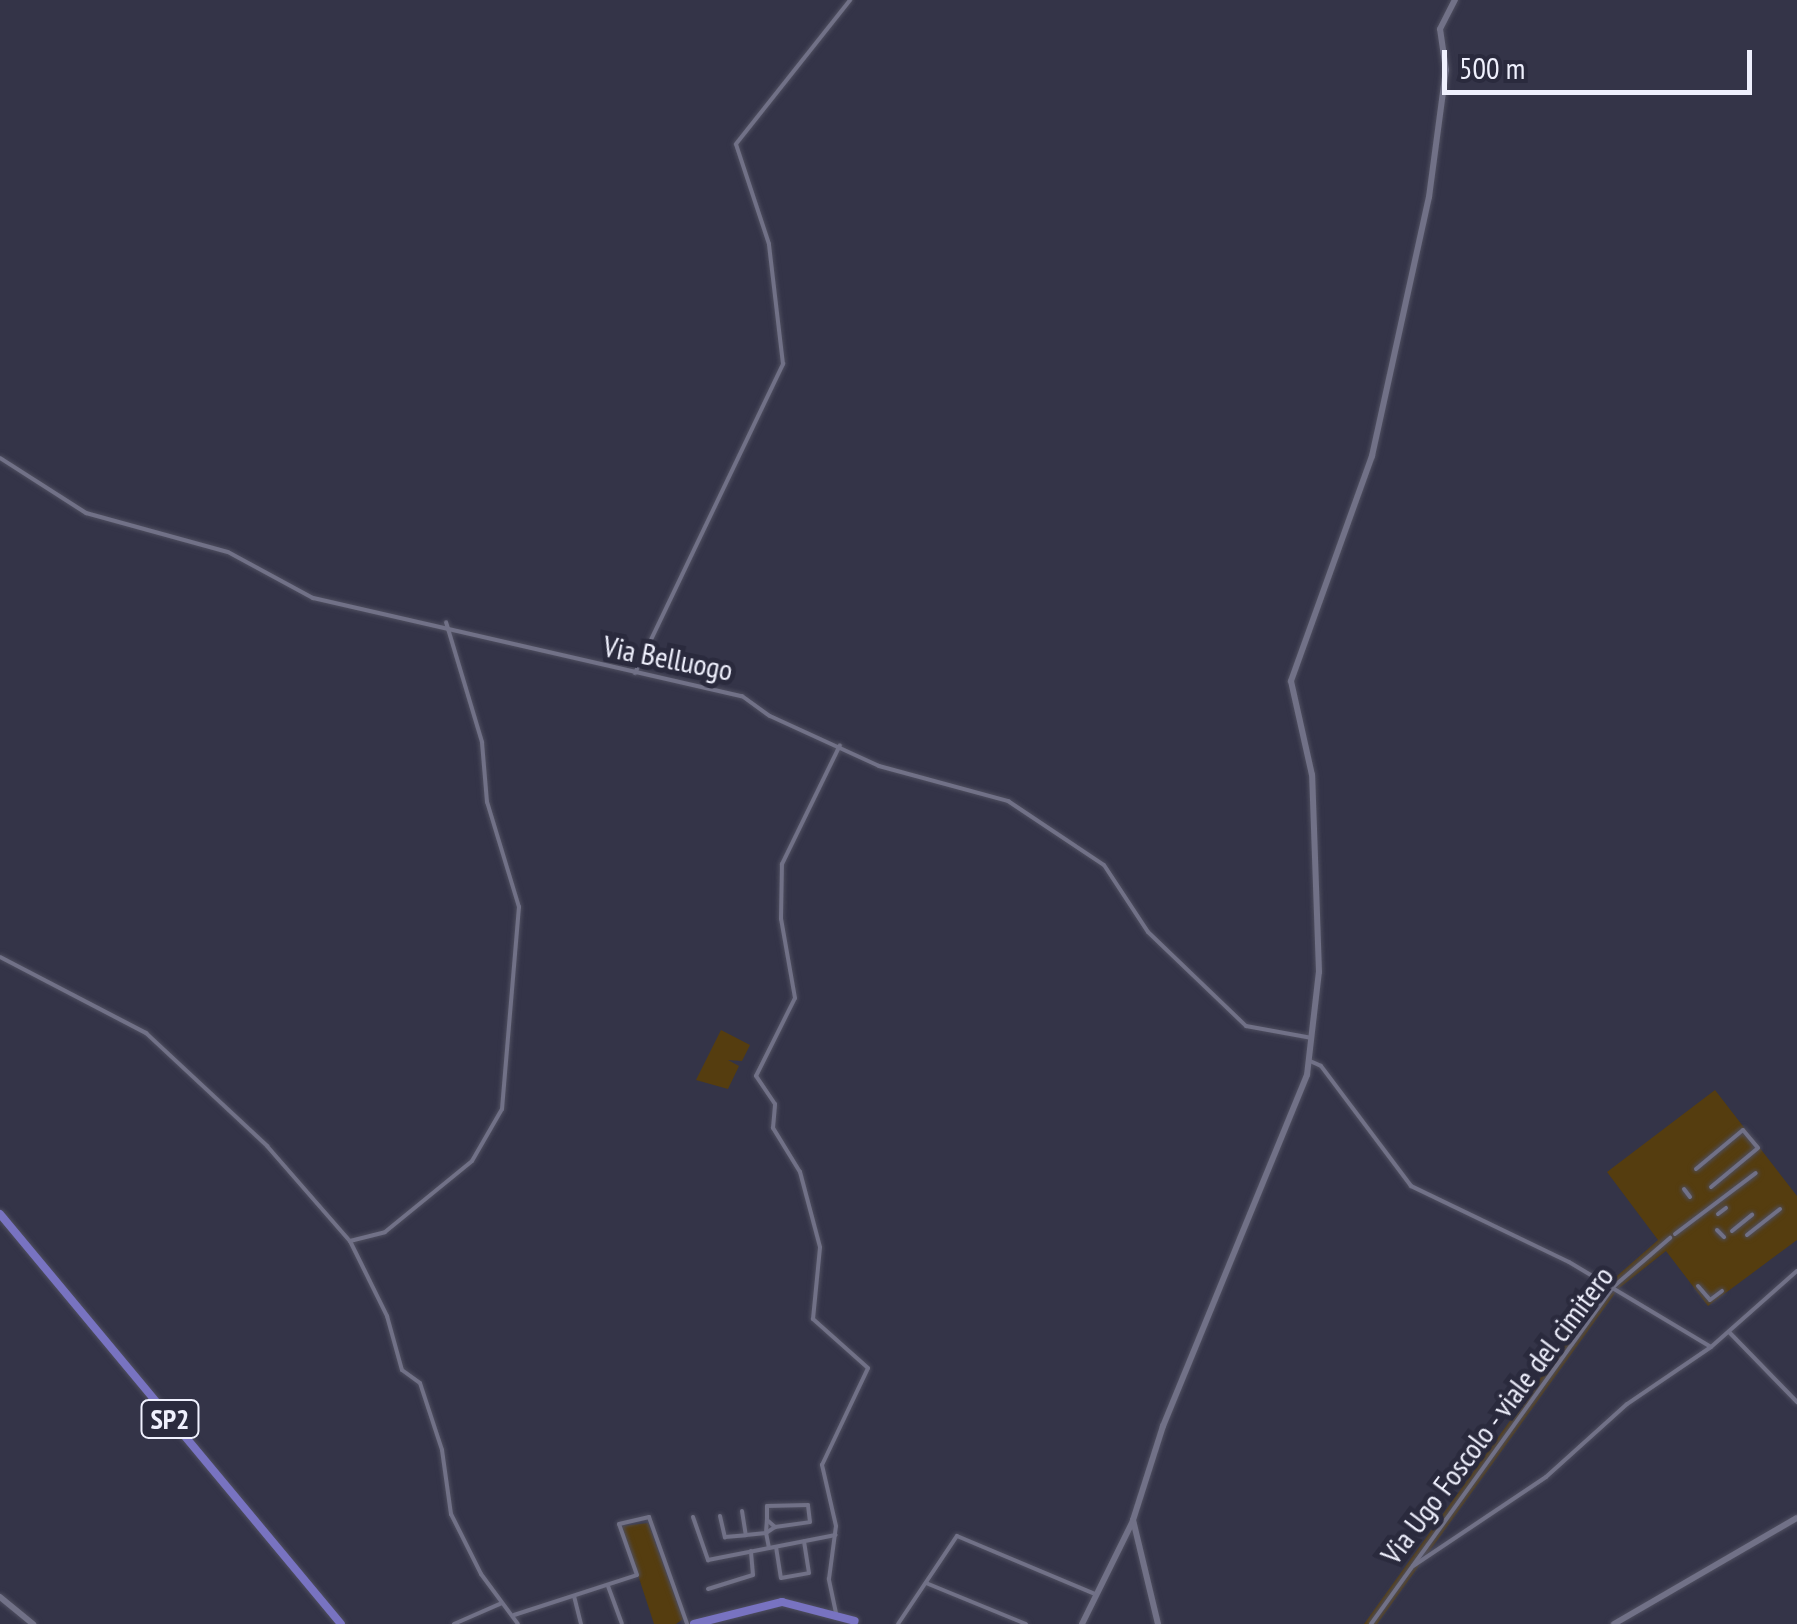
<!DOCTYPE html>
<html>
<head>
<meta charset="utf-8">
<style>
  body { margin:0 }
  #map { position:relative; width:1797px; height:1624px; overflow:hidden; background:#343448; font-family:"PT Sans Narrow",sans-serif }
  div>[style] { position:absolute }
  .green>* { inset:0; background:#553d0f }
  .roads { filter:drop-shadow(0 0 2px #4f4f60) drop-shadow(0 0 2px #4f4f60) }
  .street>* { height:4px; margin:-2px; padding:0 2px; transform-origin:2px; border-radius:2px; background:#717187 }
  .secondary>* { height:6px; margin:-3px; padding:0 3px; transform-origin:3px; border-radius:3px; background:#717187 }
  .primary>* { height:8px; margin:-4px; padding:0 4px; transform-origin:4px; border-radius:4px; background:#7873c1 }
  span { translate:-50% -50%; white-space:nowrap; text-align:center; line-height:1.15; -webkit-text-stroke:10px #2a2a3d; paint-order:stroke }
  .shield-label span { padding:2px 8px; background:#2a2a3d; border:2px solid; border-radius:8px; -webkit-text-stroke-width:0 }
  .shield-label { font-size:28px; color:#eff0fd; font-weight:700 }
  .street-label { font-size:30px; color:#eff0fd }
  .scale { position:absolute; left:1442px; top:50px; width:310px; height:45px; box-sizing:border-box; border:5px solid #eff0fd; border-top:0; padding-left:12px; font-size:30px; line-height:35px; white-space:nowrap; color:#eff0fd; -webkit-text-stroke:8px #2a2a3d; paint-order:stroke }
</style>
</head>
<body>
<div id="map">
  <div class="green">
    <div style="clip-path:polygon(721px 1030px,750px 1045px,742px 1061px,728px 1060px,739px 1066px,728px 1089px,696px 1080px)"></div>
    <div style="clip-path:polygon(1715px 1090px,1797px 1196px,1797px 1240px,1708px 1306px,1666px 1251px,1618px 1289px,1377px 1624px,1364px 1624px,1609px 1283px,1658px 1240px,1607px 1172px)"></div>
    <div style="clip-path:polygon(648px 1523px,683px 1619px,676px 1624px,654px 1624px,622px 1526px)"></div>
  </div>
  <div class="roads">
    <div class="street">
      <div style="left:0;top:458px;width:102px;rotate:32.6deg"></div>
      <div style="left:86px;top:513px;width:147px;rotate:15.4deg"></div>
      <div style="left:228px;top:552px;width:97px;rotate:28.4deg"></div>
      <div style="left:313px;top:598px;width:440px;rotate:12.9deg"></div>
      <div style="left:742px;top:696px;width:34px;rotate:36deg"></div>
      <div style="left:770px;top:716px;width:120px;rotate:24.6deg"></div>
      <div style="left:879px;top:766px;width:134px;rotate:15.2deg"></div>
      <div style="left:1008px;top:801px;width:115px;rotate:33.7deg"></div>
      <div style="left:1104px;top:865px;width:80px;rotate:56.7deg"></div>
      <div style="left:1148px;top:932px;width:136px;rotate:43.8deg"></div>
      <div style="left:1246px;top:1026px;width:67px;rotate:10.3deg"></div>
      <div style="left:635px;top:673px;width:343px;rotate:-64.4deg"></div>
      <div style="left:783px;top:364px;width:121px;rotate:-96.7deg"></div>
      <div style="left:769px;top:244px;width:105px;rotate:-108.3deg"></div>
      <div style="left:736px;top:144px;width:184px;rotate:-51.6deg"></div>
      <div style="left:0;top:957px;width:165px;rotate:27.5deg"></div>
      <div style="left:146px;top:1033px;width:166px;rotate:43deg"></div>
      <div style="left:267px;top:1146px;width:126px;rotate:48.9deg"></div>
      <div style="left:350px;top:1241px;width:84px;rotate:63.7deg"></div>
      <div style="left:387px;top:1316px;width:56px;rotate:74.5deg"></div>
      <div style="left:402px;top:1370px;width:22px;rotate:36deg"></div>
      <div style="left:420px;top:1383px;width:71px;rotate:71.8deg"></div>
      <div style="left:442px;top:1450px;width:65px;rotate:82deg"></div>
      <div style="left:451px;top:1514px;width:67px;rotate:63.4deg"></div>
      <div style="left:481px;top:1574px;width:62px;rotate:53.5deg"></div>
      <div style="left:1310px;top:1061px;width:12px;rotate:24deg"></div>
      <div style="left:1321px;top:1066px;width:150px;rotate:53.1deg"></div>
      <div style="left:1411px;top:1186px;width:175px;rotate:25.7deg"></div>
      <div style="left:1569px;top:1262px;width:165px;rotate:30.9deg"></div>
      <div style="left:1711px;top:1347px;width:102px;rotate:145.8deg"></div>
      <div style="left:1627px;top:1404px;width:109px;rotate:138deg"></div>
      <div style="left:1546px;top:1477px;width:160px;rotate:146.2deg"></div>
      <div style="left:1696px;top:1169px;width:61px;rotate:-39.7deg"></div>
      <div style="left:1743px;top:1130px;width:23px;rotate:50deg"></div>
      <div style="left:1758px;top:1148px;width:61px;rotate:140.3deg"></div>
      <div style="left:1684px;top:1189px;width:10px;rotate:53deg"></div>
      <div style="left:1718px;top:1214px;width:10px;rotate:-37deg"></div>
      <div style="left:1717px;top:1230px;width:10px;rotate:45deg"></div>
      <div style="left:1732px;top:1231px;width:26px;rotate:-39deg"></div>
      <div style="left:1675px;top:1234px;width:101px;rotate:-37deg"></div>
      <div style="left:1747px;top:1235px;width:42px;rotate:-38.2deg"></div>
      <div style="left:350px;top:1241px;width:36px;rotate:-14deg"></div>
      <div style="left:385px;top:1232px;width:112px;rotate:-39.2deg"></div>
      <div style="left:472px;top:1161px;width:60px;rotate:-60deg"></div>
      <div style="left:502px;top:1109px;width:203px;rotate:-85.2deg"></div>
      <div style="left:519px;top:907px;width:110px;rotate:-106.9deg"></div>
      <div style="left:487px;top:802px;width:60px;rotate:-94.8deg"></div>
      <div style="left:482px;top:742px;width:125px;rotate:-106.7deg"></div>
      <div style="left:1698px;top:1286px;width:18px;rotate:49deg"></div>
      <div style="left:1710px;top:1300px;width:15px;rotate:-37deg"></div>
      <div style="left:1729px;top:1332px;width:98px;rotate:45.8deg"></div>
      <div style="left:1711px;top:1347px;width:115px;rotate:-41.5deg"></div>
      <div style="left:742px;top:1511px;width:24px;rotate:81deg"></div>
      <div style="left:746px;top:1535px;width:20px;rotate:-6deg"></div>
      <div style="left:766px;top:1533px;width:14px;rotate:-86deg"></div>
      <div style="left:720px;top:1516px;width:22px;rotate:77deg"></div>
      <div style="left:725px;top:1537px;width:21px;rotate:-5deg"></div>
      <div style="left:693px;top:1517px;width:46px;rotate:70.8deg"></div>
      <div style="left:708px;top:1560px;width:130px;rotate:-11.1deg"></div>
      <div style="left:776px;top:1547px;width:31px;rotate:81deg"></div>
      <div style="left:781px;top:1578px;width:28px;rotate:-10deg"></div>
      <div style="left:809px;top:1573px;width:32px;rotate:-99deg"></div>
      <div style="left:769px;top:1548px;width:15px;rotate:-101deg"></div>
      <div style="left:766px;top:1533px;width:11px;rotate:-34deg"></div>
      <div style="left:775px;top:1527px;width:35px;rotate:-8deg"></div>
      <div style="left:810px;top:1522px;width:17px;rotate:-97deg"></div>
      <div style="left:808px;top:1505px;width:41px;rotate:178.6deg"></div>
      <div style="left:767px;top:1506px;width:14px;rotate:90deg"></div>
      <div style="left:767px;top:1520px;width:11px;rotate:41deg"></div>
      <div style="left:926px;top:1583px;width:108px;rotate:22.3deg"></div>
      <div style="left:608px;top:1586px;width:40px;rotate:69.8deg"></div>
      <div style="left:708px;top:1589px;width:47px;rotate:-17.3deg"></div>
      <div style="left:753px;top:1575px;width:24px;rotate:-95deg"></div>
      <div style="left:574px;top:1596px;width:29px;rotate:76deg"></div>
      <div style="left:836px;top:1613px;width:35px;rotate:-102deg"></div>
      <div style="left:829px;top:1579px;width:53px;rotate:-82.5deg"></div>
      <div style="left:836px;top:1526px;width:63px;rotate:-102.9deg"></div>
      <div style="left:822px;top:1465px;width:107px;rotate:-64.6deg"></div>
      <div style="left:868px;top:1368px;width:74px;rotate:-138.3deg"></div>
      <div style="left:813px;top:1319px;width:72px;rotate:-84.4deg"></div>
      <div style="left:820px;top:1247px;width:78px;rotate:-104.9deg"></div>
      <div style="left:800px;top:1172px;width:52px;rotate:-121.5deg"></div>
      <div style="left:773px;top:1128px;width:24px;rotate:-85deg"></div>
      <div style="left:775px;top:1104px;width:34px;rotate:-124deg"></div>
      <div style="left:756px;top:1076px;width:87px;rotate:-63.4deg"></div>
      <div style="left:795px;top:998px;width:80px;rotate:-100deg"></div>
      <div style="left:781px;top:919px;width:55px;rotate:-89deg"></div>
      <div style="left:782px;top:864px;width:132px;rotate:-64deg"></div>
      <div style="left:514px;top:1615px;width:129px;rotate:-18deg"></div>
      <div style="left:637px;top:1575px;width:54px;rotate:-109.4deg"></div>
      <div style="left:619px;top:1524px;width:31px;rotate:-13deg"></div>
      <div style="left:649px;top:1517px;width:114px;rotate:70.4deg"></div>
      <div style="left:454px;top:1624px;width:52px;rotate:-23.6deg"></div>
      <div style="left:898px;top:1624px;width:106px;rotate:-56.2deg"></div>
      <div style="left:957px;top:1536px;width:150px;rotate:22.8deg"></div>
      <div style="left:1371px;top:1624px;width:413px;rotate:-54.3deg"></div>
      <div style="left:1612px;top:1288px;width:77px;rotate:-40.8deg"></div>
    </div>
    <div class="secondary">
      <div style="left:0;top:1597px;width:43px;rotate:39.3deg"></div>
      <div style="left:1082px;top:1624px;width:115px;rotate:-63.7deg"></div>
      <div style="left:1158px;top:1624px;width:107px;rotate:-103.5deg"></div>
      <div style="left:1133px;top:1520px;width:99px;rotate:-72.3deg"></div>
      <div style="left:1163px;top:1426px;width:379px;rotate:-67.7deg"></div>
      <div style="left:1307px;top:1075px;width:104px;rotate:-83.4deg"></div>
      <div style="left:1319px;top:972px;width:197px;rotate:-92deg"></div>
      <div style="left:1312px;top:775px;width:96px;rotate:-102.6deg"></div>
      <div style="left:1291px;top:681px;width:239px;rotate:-70.2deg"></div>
      <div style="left:1372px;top:456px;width:265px;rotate:-77.6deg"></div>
      <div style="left:1429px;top:197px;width:128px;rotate:-82.4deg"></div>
      <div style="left:1446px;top:70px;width:41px;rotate:-98.3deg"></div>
      <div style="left:1440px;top:29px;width:33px;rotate:-63deg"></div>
      <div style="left:1614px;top:1624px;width:211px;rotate:-30.1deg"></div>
    </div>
    <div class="primary">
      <div style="left:0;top:1214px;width:533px;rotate:50.25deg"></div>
      <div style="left:694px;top:1624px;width:91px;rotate:-14deg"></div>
      <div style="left:782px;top:1602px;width:75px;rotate:14.6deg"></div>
    </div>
  </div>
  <div class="shield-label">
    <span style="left:170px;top:1419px">SP2</span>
  </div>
  <div class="street-label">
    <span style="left:668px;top:658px;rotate:11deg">Via Belluogo</span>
    <span style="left:1497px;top:1415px;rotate:-53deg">Via Ugo Foscolo - viale del cimitero</span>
  </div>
  <div class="scale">500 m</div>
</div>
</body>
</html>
